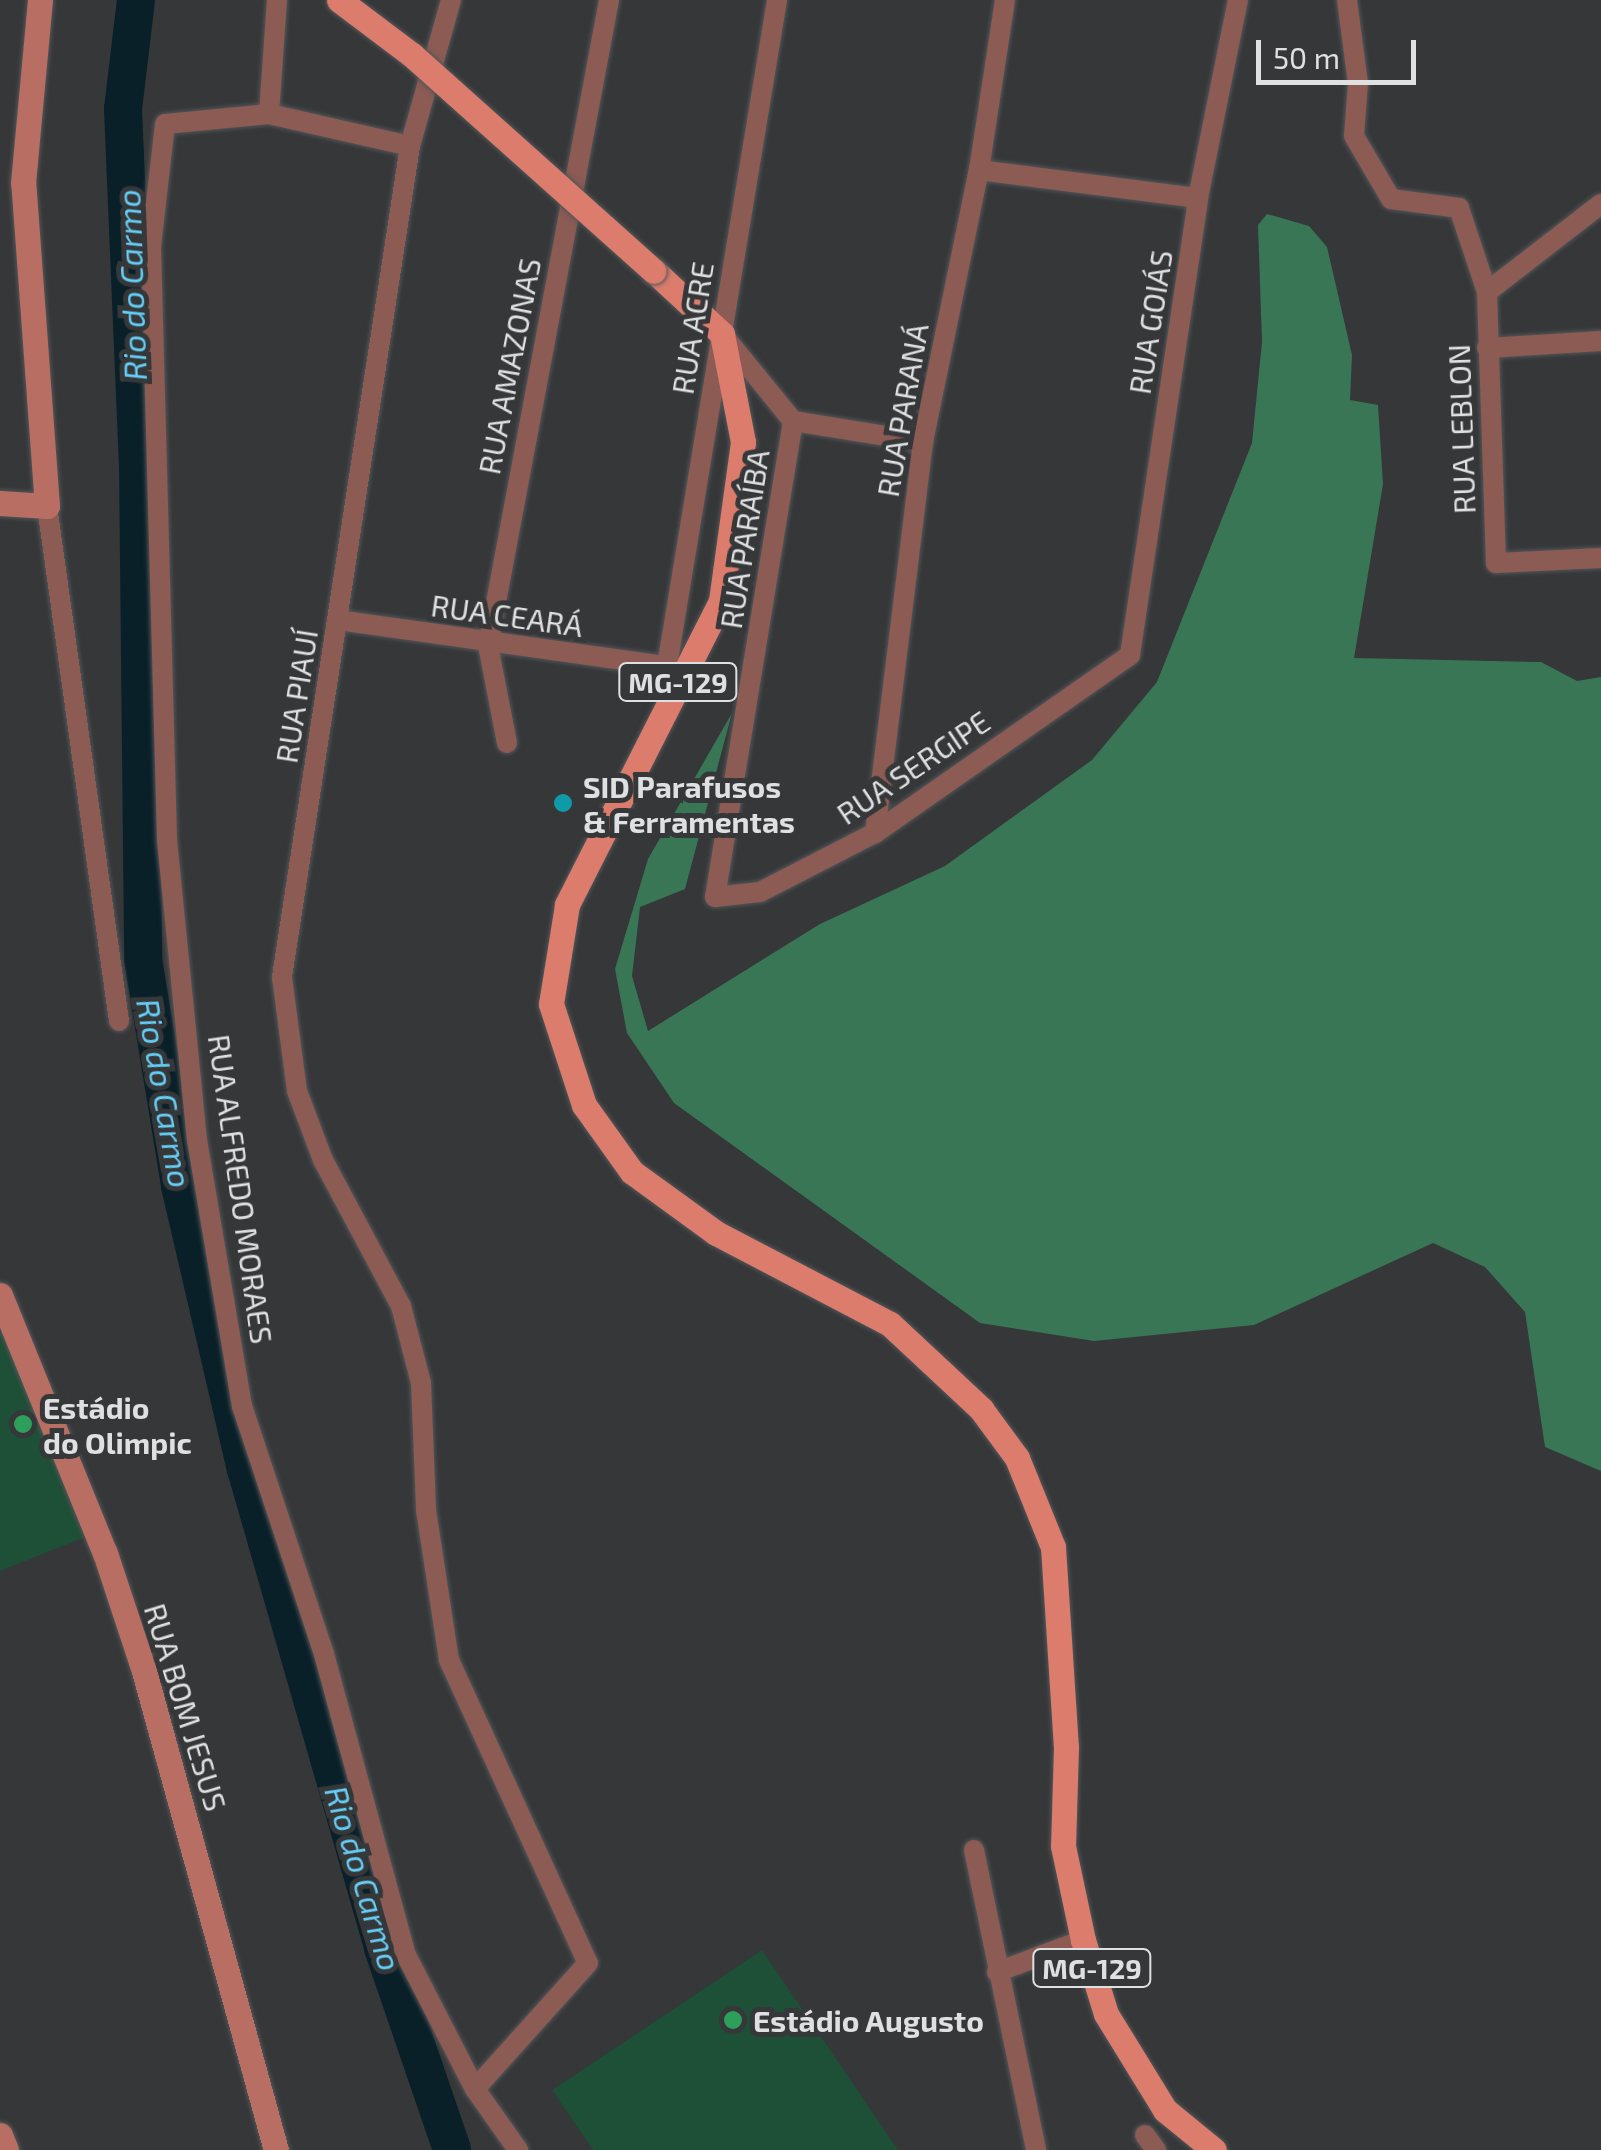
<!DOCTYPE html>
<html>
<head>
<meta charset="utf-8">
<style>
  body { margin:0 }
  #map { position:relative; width:1601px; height:2150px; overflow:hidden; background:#353739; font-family:"Exo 2",sans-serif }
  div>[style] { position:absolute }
  .green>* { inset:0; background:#1e4f37 }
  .forest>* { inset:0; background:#387656 }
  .river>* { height:38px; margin:-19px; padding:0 19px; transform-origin:19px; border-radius:19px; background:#092029 }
  .roads { filter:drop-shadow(0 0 2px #535557) drop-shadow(0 0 2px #535557) }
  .street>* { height:20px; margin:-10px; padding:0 10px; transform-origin:10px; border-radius:10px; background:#8b5b54 }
  .secondary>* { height:25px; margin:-12.5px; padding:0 12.5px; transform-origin:12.5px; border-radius:12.5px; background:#b86e62 }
  .primary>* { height:25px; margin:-12.5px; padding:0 12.5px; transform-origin:12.5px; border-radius:12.5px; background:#db7c6d }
  .bridges { filter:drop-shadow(0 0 2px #535557) drop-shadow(0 0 2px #535557) }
  .primary-bridge>* { height:25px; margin:-12.5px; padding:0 12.5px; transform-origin:12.5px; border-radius:12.5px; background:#db7c6d }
  .dots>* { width:28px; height:28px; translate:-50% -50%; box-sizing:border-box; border:5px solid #353739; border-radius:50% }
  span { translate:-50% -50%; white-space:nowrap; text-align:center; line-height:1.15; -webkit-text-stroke:10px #353739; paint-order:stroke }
  .shield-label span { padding:2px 8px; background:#353739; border:2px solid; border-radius:8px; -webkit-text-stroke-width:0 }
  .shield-label { font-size:28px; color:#dee0e1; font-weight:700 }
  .street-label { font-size:30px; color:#dee0e1 }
  .poi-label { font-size:30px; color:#dee0e1; font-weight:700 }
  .left { translate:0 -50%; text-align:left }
  .water-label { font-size:32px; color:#65cff7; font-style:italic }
  .scale { position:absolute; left:1256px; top:40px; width:160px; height:45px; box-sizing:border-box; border:5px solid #dee0e1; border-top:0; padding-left:12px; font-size:30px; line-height:35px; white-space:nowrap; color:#dee0e1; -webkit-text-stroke:8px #353739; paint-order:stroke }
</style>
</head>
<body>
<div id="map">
  <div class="green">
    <div style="clip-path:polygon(0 1314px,90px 1535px,0 1571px)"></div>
    <div style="clip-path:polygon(762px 1950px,898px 2150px,593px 2150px,552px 2090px)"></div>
  </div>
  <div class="forest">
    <div style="clip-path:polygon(1267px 214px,1309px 226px,1327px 247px,1352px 355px,1350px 400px,1378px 405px,1383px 484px,1354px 658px,1541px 662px,1577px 681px,1601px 677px,1601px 1471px,1545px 1447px,1525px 1312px,1485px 1267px,1433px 1243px,1254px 1325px,1094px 1341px,980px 1323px,674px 1103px,627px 1033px,615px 969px,648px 859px,732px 713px,685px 889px,640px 907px,632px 976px,648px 1031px,820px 924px,945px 866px,1092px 760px,1157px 682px,1252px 443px,1262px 342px,1258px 225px)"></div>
  </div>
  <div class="river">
    <div style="left:136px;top:0;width:110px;rotate:96.8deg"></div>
    <div style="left:123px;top:109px;width:354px;rotate:87.6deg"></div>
    <div style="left:138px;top:463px;width:496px;rotate:89.4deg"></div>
    <div style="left:143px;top:959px;width:230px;rotate:80.7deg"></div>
    <div style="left:180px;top:1186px;width:291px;rotate:76.9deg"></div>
    <div style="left:246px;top:1469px;width:498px;rotate:74deg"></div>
    <div style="left:383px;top:1948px;width:213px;rotate:71.1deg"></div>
  </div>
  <div class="roads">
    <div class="street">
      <div style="left:451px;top:0;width:152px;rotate:105.7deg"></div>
      <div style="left:410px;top:146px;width:841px;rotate:98.76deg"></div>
      <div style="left:282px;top:977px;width:115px;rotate:82.5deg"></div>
      <div style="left:297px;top:1091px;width:74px;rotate:69.4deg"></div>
      <div style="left:323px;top:1160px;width:166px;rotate:61.9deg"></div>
      <div style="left:401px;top:1306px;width:80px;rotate:75.4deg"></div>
      <div style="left:421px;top:1383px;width:127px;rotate:87.7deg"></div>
      <div style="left:426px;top:1510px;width:152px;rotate:81.3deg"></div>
      <div style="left:449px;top:1660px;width:333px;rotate:65.4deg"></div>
      <div style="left:588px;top:1963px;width:169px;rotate:131.9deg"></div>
      <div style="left:1347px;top:0;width:84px;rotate:82.5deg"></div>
      <div style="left:1358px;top:83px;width:53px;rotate:94.3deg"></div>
      <div style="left:1354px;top:136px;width:73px;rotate:59.6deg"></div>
      <div style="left:1391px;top:199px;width:69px;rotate:7.5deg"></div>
      <div style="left:1459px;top:208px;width:89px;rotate:71.6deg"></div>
      <div style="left:1487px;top:292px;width:271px;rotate:88.1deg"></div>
      <div style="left:1496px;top:563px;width:105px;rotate:-2.7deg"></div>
      <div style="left:269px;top:114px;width:114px;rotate:-86deg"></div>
      <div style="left:410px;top:146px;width:145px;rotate:-167.2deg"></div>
      <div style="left:269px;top:114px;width:104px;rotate:174.5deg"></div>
      <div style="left:165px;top:124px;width:124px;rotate:96.5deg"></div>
      <div style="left:151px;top:247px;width:593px;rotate:88.45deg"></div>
      <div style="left:167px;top:840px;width:301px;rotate:84.3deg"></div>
      <div style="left:197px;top:1140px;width:270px;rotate:80.4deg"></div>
      <div style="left:242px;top:1406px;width:261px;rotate:71.7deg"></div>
      <div style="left:324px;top:1654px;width:312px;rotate:74.8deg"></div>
      <div style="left:406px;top:1955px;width:151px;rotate:62.8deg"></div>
      <div style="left:475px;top:2089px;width:75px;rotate:54.8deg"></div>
      <div style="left:979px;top:170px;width:221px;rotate:7.3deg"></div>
      <div style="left:1487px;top:292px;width:144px;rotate:-37.7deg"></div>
      <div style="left:723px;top:335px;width:111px;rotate:50.9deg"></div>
      <div style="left:793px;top:421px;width:482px;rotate:99.3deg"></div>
      <div style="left:715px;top:897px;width:45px;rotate:-6.3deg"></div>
      <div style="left:760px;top:892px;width:129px;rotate:-27.2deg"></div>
      <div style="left:875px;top:833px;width:311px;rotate:-34.9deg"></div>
      <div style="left:1130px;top:655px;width:462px;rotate:-81.5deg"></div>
      <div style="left:1198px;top:198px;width:202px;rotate:-78.6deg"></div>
      <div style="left:1487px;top:348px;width:114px;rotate:-3.5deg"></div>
      <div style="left:793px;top:421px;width:132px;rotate:9.2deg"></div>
      <div style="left:47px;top:506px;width:520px;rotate:82.04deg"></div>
      <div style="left:338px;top:620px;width:332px;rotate:8deg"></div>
      <div style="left:667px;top:666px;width:675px;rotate:-80.62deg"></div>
      <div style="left:507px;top:743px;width:100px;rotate:-101deg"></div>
      <div style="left:488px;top:645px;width:656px;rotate:-79.37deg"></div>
      <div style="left:875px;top:833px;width:394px;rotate:-83deg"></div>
      <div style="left:923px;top:442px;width:278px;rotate:-78.4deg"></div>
      <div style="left:979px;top:170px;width:172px;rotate:-81.3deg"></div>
      <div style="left:974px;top:1850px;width:306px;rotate:78.3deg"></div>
      <div style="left:997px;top:1972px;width:92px;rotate:-20.4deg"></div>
      <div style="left:1145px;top:2135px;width:19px;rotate:54deg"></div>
    </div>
    <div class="secondary">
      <div style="left:0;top:503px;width:47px;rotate:3.7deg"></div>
      <div style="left:47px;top:506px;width:324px;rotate:-94.2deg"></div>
      <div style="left:23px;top:183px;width:184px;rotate:-84.7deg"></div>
      <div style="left:0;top:1295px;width:279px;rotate:67.9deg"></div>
      <div style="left:105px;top:1553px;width:124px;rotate:71.7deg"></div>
      <div style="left:144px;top:1671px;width:497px;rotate:74.6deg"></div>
      <div style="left:0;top:2135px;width:16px;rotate:68deg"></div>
    </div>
    <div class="primary">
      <div style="left:654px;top:271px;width:93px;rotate:42.8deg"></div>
      <div style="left:722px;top:334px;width:110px;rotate:79deg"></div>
      <div style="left:743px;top:442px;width:161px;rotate:97.9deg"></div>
      <div style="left:721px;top:601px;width:341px;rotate:116.9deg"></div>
      <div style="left:567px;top:905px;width:100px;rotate:99.2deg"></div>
      <div style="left:551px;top:1004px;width:106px;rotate:71.9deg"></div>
      <div style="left:584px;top:1105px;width:82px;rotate:54.4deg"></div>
      <div style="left:632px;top:1172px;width:104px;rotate:36deg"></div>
      <div style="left:716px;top:1233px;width:196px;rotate:27.6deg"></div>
      <div style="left:890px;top:1324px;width:125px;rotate:43deg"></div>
      <div style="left:981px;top:1409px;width:61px;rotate:53.7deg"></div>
      <div style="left:1017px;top:1458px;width:96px;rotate:68deg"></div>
      <div style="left:1053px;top:1547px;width:200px;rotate:86.3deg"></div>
      <div style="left:1066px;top:1747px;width:99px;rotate:91.7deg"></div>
      <div style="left:1063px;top:1846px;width:96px;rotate:78deg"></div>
      <div style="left:1083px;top:1940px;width:77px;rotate:72.7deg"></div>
      <div style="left:1106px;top:2014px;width:113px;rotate:58.4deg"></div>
      <div style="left:1165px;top:2110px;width:63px;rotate:39.2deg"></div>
    </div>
  </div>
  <div class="bridges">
    <div class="primary-bridge">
      <div style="left:339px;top:0;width:91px;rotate:37deg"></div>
      <div style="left:412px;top:55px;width:324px;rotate:41.8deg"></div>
    </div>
  </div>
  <div class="dots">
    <div style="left:563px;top:803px;background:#0f9aa8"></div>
    <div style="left:23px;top:1424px;background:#2e9e5b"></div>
    <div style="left:733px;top:2020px;background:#2e9e5b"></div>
  </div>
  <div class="shield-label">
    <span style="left:678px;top:682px">MG-129</span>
    <span style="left:1092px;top:1968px">MG-129</span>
  </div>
  <div class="street-label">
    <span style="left:1150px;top:322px;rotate:-81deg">RUA GOIÁS</span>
    <span style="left:692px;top:328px;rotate:-81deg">RUA ACRE</span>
    <span style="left:509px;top:366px;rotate:-79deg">RUA AMAZONAS</span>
    <span style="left:902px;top:410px;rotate:-80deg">RUA PARANÁ</span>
    <span style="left:1461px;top:429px;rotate:-92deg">RUA LEBLON</span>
    <span style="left:744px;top:539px;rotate:-81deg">RUA PARAÍBA</span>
    <span style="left:507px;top:615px;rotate:8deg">RUA CEARÁ</span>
    <span style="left:296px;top:696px;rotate:-81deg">RUA PIAUÍ</span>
    <span style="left:913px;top:767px;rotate:-34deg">RUA SERGIPE</span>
    <span style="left:241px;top:1189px;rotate:82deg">RUA ALFREDO MORAES</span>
    <span style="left:186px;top:1707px;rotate:73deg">RUA BOM JESUS</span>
  </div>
  <div class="poi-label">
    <span class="left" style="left:583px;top:803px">SID Parafusos<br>&amp; Ferramentas</span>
    <span class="left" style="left:43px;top:1424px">Estádio<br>do Olimpic</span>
    <span class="left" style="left:753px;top:2020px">Estádio Augusto</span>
  </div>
  <div class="water-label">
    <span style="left:131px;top:285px;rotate:-92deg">Rio do Carmo</span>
    <span style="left:165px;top:1093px;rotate:80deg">Rio do Carmo</span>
    <span style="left:364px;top:1878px;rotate:73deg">Rio do Carmo</span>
  </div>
  <div class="scale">50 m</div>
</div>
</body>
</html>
